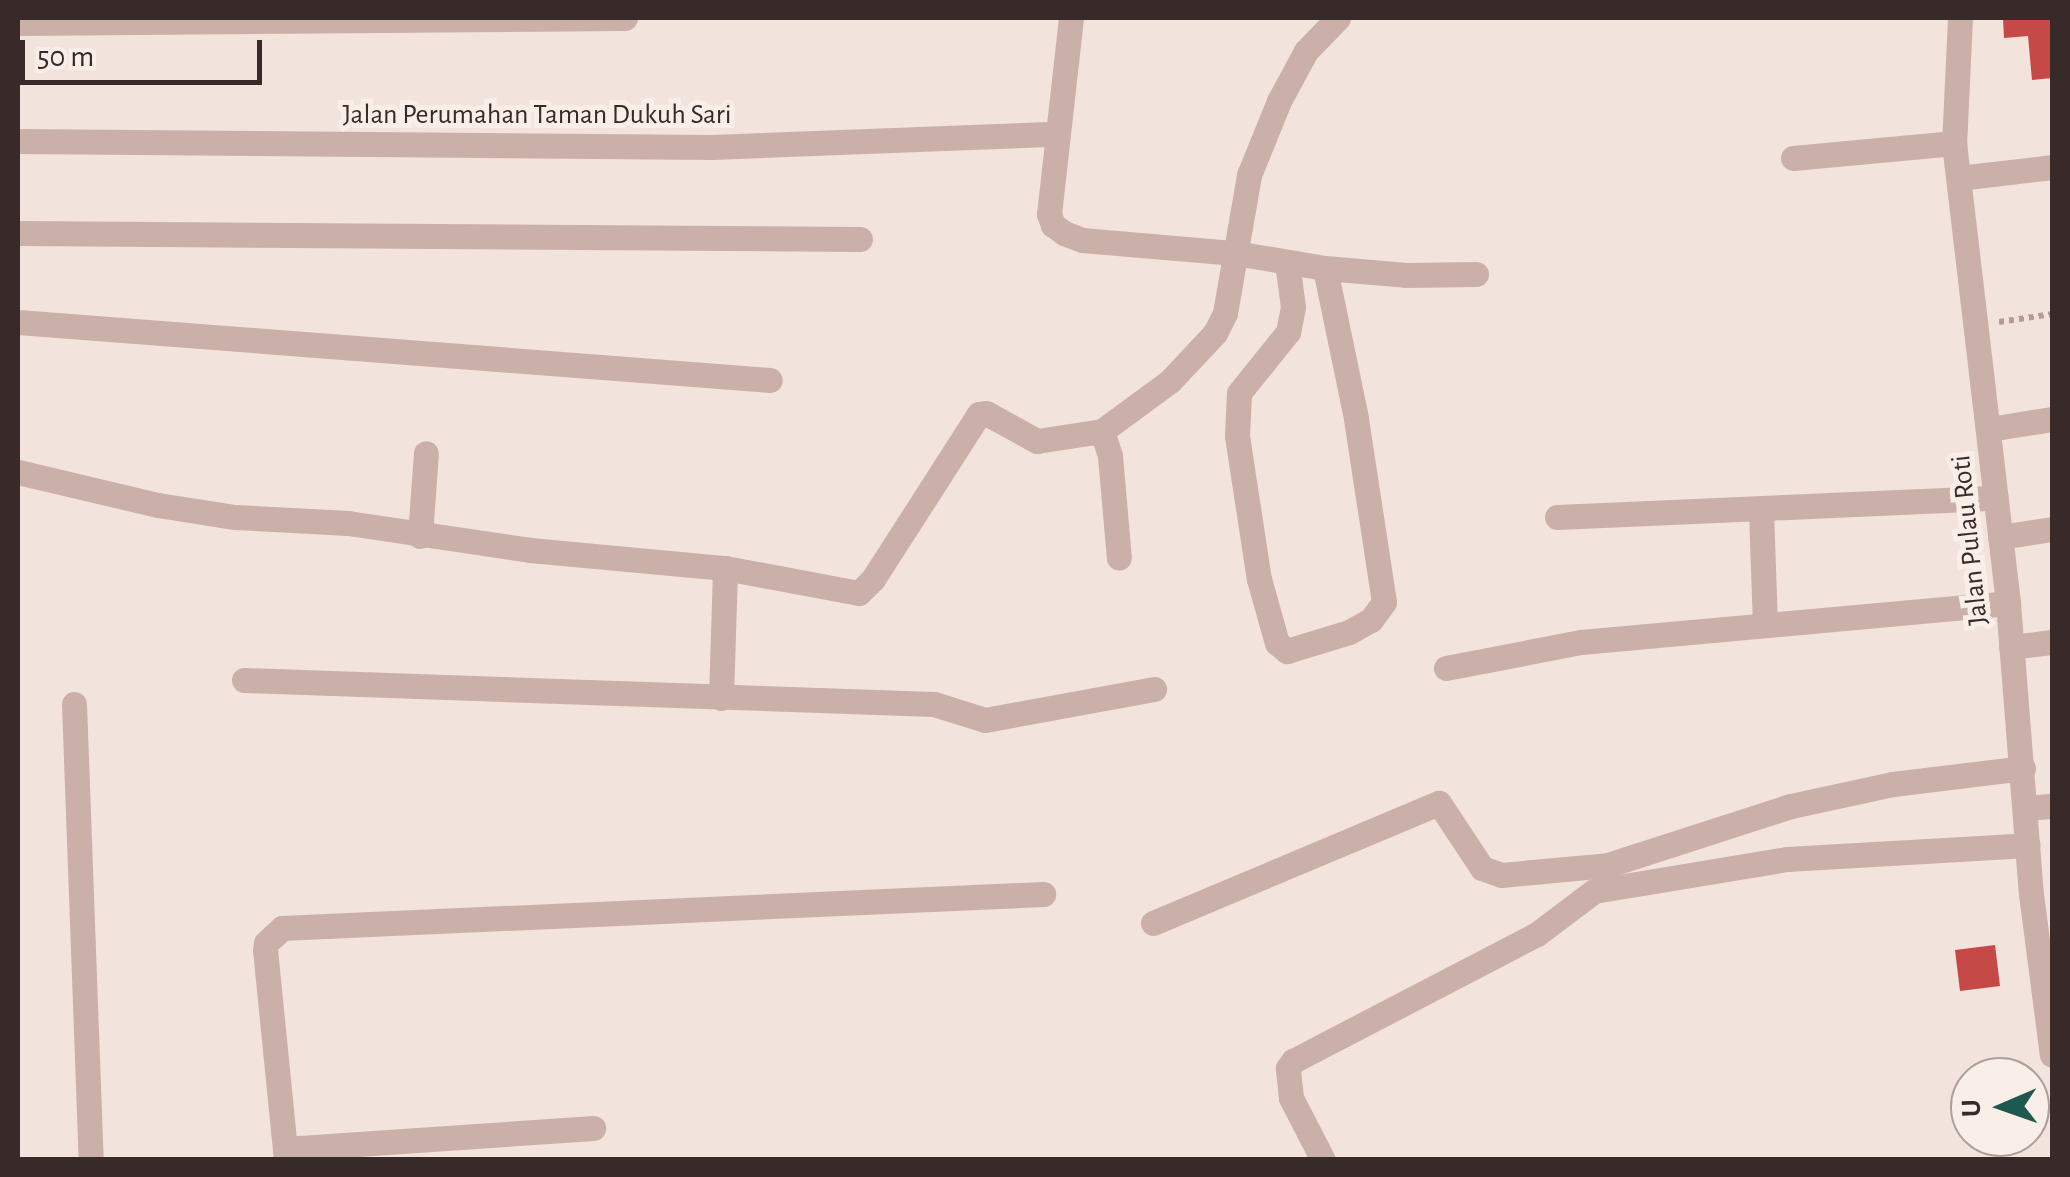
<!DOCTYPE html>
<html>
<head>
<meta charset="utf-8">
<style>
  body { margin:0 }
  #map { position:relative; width:2070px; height:1177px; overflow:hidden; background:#f2e3dd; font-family:"Alegreya Sans",sans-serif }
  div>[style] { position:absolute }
  .building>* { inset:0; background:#c54947 }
  .path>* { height:6px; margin-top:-3px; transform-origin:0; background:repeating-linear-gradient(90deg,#b69a93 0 5px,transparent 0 10px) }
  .minor>* { height:25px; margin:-12.5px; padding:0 12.5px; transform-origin:12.5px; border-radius:12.5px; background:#cab0a8 }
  span { translate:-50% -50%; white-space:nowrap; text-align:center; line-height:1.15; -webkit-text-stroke:10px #faeee9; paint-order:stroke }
  .street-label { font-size:28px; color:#372a29 }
  .frame { position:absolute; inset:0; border:20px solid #372a29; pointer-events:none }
  .north { position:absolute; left:1950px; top:1057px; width:100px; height:100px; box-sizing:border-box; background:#faeee9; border:2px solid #aca09c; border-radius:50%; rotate:268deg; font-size:28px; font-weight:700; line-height:40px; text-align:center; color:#372a29 }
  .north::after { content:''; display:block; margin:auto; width:35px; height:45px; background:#1e594f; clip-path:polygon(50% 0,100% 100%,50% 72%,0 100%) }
  .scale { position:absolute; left:20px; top:40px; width:242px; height:45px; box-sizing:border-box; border:5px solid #372a29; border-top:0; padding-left:12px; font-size:30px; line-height:35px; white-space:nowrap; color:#372a29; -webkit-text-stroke:8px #faeee9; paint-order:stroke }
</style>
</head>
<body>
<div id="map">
  <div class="building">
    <div style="clip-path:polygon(2003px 18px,2052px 18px,2052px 78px,2032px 80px,2028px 36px,2004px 38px)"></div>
    <div style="clip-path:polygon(1995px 945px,2000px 986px,1960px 991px,1955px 950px)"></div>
  </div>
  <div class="path">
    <div style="left:1999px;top:322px;width:54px;rotate:-8.6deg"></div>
  </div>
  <div class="minor">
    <div style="left:1071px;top:18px;width:197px;rotate:96.4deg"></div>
    <div style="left:1049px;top:214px;width:12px;rotate:70deg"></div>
    <div style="left:1053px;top:225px;width:14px;rotate:36deg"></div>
    <div style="left:1064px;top:233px;width:19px;rotate:21deg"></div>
    <div style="left:1082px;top:240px;width:154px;rotate:4.9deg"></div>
    <div style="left:1235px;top:253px;width:91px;rotate:9.5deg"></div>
    <div style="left:1325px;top:268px;width:81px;rotate:4.9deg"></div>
    <div style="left:1406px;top:275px;width:70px;rotate:-0.8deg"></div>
    <div style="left:1960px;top:18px;width:125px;rotate:92.7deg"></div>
    <div style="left:1954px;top:143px;width:463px;rotate:83.3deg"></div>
    <div style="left:2008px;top:603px;width:292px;rotate:85.5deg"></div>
    <div style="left:2031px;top:894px;width:162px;rotate:82.6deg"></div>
    <div style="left:18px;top:23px;width:607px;rotate:-0.47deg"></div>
    <div style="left:18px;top:141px;width:694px;rotate:0.5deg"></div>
    <div style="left:712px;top:147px;width:343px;rotate:-2.2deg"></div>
    <div style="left:1793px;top:158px;width:162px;rotate:-5.3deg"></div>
    <div style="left:1959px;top:178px;width:94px;rotate:-6.7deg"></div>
    <div style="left:18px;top:233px;width:842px;rotate:0.41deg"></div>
    <div style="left:1287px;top:262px;width:45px;rotate:82.4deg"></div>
    <div style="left:1293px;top:307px;width:25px;rotate:101deg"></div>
    <div style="left:1288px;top:332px;width:78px;rotate:128.8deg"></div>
    <div style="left:1239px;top:393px;width:43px;rotate:92.7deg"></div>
    <div style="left:1237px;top:436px;width:145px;rotate:81.3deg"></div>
    <div style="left:1259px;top:579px;width:66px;rotate:74.3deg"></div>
    <div style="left:1277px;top:643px;width:13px;rotate:39deg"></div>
    <div style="left:1287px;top:651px;width:65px;rotate:-17deg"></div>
    <div style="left:1349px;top:632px;width:25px;rotate:-29deg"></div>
    <div style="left:1371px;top:620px;width:22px;rotate:-54deg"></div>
    <div style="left:1384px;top:602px;width:186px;rotate:-98.7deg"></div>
    <div style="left:1356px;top:418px;width:153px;rotate:-101.7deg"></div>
    <div style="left:18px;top:322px;width:754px;rotate:4.41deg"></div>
    <div style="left:1989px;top:429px;width:64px;rotate:-9deg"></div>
    <div style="left:1102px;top:431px;width:26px;rotate:72deg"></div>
    <div style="left:1110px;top:456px;width:102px;rotate:85deg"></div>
    <div style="left:18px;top:472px;width:144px;rotate:13.3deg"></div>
    <div style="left:158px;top:505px;width:78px;rotate:8.9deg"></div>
    <div style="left:235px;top:517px;width:113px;rotate:3deg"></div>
    <div style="left:348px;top:523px;width:184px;rotate:8.4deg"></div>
    <div style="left:530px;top:550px;width:196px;rotate:5.3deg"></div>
    <div style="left:725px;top:568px;width:136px;rotate:10.6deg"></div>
    <div style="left:859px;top:593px;width:20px;rotate:-45deg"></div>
    <div style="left:873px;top:579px;width:196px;rotate:-57.3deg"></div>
    <div style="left:979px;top:414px;width:7px;rotate:-8deg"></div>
    <div style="left:986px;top:413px;width:58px;rotate:28.8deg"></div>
    <div style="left:1037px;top:441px;width:66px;rotate:-8.7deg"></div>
    <div style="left:1102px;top:431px;width:84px;rotate:-36.3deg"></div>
    <div style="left:1170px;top:381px;width:66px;rotate:-46.8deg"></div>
    <div style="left:1215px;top:333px;width:22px;rotate:-63deg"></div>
    <div style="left:1225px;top:313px;width:140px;rotate:-80.1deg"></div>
    <div style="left:1249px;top:175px;width:80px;rotate:-67.9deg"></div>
    <div style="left:1279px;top:101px;width:57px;rotate:-61.6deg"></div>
    <div style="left:1306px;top:51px;width:46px;rotate:-45.9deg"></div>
    <div style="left:1761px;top:511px;width:114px;rotate:88deg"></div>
    <div style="left:1557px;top:517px;width:439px;rotate:-2.5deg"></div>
    <div style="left:420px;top:536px;width:83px;rotate:-85.9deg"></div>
    <div style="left:2000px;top:537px;width:53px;rotate:-8.7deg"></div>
    <div style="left:2011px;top:647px;width:41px;rotate:-7deg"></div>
    <div style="left:1446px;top:668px;width:137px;rotate:-10.9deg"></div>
    <div style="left:1581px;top:642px;width:429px;rotate:-5.2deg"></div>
    <div style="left:244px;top:680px;width:690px;rotate:1.99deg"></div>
    <div style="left:934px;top:704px;width:53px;rotate:17.4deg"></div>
    <div style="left:985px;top:720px;width:172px;rotate:-10.4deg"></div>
    <div style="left:721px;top:698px;width:130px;rotate:-88.2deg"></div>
    <div style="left:74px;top:704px;width:456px;rotate:87.9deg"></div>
    <div style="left:2027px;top:808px;width:25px;rotate:-5deg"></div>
    <div style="left:1153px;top:923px;width:310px;rotate:-22.8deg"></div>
    <div style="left:1439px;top:803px;width:78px;rotate:56.5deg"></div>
    <div style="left:1482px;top:868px;width:20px;rotate:20deg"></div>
    <div style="left:1501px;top:875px;width:107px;rotate:-5.3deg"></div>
    <div style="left:1608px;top:865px;width:192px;rotate:-17.9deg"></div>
    <div style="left:1791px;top:806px;width:104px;rotate:-12.2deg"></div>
    <div style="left:1893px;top:784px;width:131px;rotate:-7deg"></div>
    <div style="left:285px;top:1149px;width:309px;rotate:-3.9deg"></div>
    <div style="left:286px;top:1160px;width:210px;rotate:-95.7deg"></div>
    <div style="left:265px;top:951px;width:8px;rotate:-83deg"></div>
    <div style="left:266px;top:943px;width:22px;rotate:-43deg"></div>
    <div style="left:282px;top:928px;width:762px;rotate:-2.56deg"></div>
    <div style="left:1323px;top:1160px;width:70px;rotate:-117.3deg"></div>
    <div style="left:1291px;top:1098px;width:30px;rotate:-96deg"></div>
    <div style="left:1288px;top:1068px;width:9px;rotate:-54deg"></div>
    <div style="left:1293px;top:1061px;width:275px;rotate:-27.5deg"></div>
    <div style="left:1537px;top:934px;width:71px;rotate:-37deg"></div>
    <div style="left:1594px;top:891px;width:196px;rotate:-9.4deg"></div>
    <div style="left:1787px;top:859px;width:241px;rotate:-3.3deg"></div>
  </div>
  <div class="street-label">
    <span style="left:537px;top:115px">Jalan Perumahan Taman Dukuh Sari</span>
    <span style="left:1970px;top:540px;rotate:-96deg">Jalan Pulau Roti</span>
  </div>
  <div class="frame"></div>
  <div class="north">U</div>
  <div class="scale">50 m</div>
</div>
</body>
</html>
